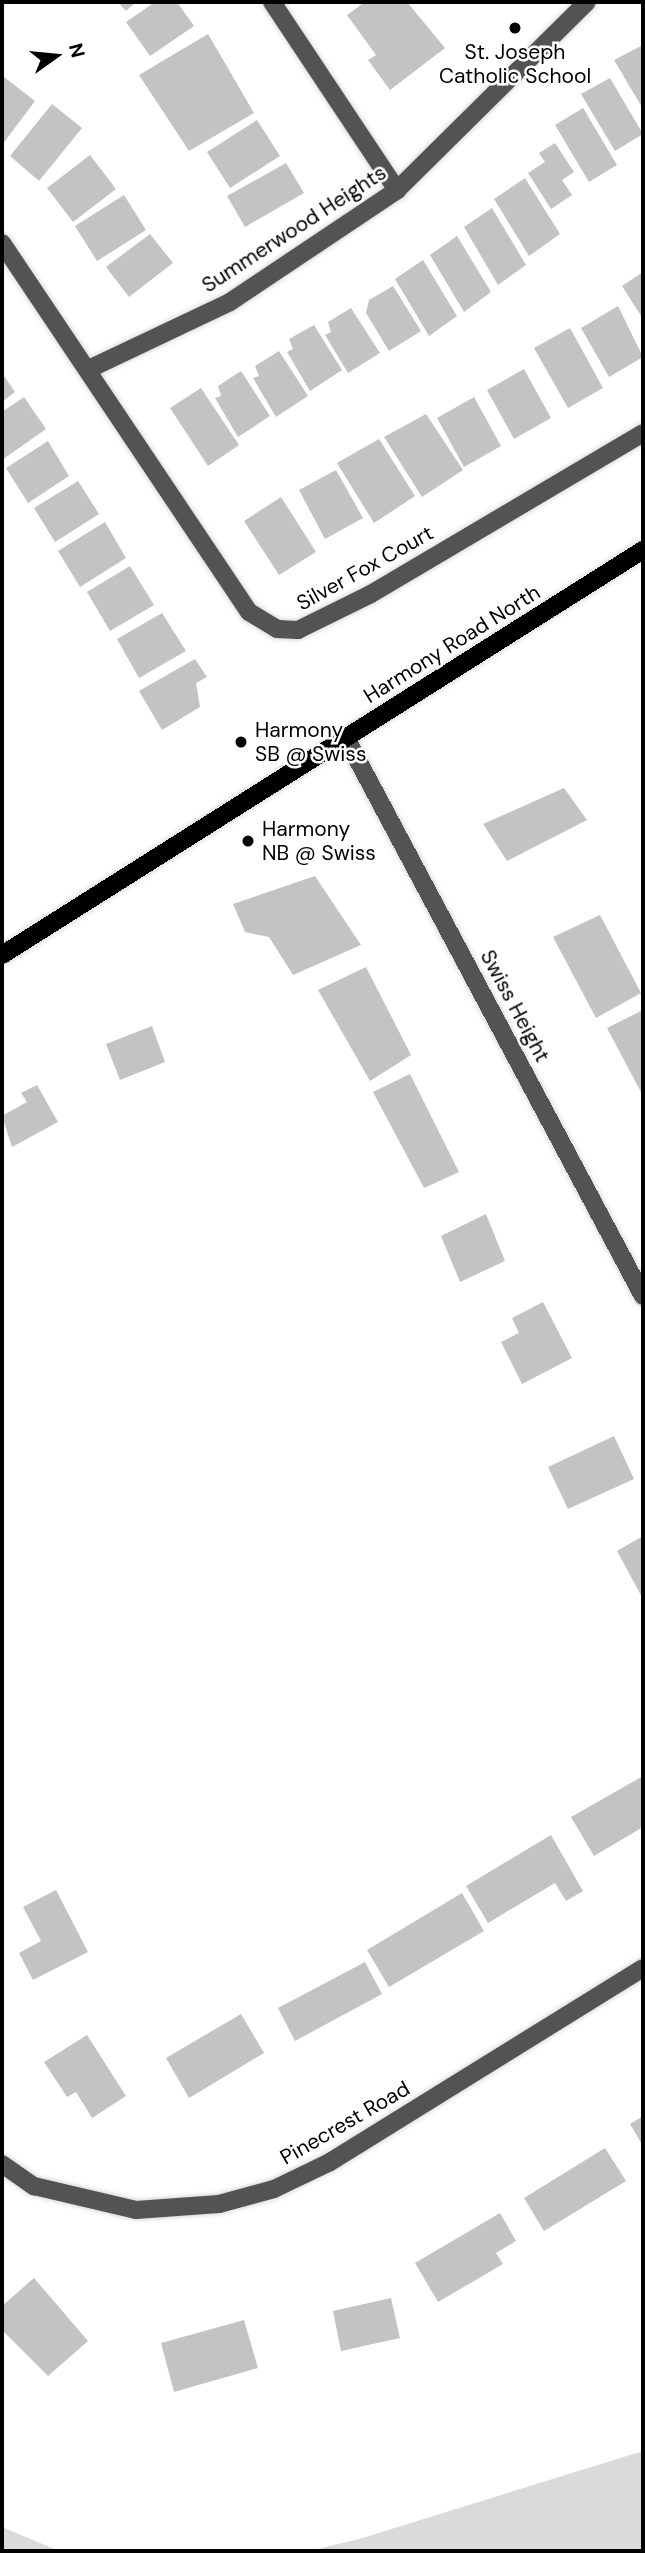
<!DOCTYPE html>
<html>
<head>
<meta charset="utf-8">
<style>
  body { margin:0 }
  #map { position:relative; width:645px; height:2553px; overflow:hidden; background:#fff; font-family:"DM Sans",sans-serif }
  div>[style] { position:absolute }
  .green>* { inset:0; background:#dadada }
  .building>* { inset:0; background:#c3c3c3 }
  .roads { filter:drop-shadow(0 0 2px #dbdbdb) drop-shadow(0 0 2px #dbdbdb) }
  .minor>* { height:18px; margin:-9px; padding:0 9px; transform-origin:9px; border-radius:9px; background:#535353 }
  .major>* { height:18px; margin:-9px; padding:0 9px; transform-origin:9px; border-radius:9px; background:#000 }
  .dots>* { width:19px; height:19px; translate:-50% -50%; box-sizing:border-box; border:4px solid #fff; border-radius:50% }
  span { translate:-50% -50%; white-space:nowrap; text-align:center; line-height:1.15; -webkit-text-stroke:5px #fff; paint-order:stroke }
  .poi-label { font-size:21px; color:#000 }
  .left { translate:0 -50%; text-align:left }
  .street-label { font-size:21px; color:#000 }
  .frame { position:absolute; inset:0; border:4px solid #000; pointer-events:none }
  .north { position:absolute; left:21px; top:21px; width:70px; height:70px; -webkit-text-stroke:5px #fff; paint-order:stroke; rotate:75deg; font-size:19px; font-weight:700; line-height:28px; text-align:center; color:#000 }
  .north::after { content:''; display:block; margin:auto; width:24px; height:32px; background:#000; clip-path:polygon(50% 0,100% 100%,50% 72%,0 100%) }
</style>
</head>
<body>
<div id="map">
  <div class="green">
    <div style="clip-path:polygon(643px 2451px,643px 2551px,309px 2551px,359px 2539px)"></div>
    <div style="clip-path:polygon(2px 2527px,59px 2551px,2px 2551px)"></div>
  </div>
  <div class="building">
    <div style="clip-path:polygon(118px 2px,136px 2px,126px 11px)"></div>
    <div style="clip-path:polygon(155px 2px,177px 2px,194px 26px,150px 56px,126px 22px)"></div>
    <div style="clip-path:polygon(365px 2px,407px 2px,445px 48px,390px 90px,368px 60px,376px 55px,347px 15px)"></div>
    <div style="clip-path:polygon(208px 34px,254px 113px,189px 151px,139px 75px)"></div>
    <div style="clip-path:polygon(643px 45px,643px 109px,614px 60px)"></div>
    <div style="clip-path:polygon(4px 77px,35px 101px,2px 145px,2px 80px)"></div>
    <div style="clip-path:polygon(610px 78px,643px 134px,615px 151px,581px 94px)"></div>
    <div style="clip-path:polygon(52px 104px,82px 128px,39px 181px,10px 156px)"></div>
    <div style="clip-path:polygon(583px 108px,617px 165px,589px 182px,555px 125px)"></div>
    <div style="clip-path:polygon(257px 120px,280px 156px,230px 188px,207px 152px)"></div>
    <div style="clip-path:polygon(555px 143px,574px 172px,562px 180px,572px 195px,551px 209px,528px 173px,545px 162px,539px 153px)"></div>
    <div style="clip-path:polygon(90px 155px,116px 189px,73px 222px,47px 188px)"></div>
    <div style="clip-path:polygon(286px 163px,304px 193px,245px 227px,227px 196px)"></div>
    <div style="clip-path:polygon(525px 178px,560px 234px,529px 256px,494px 199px)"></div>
    <div style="clip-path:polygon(124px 195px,146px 230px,97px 261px,75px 226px)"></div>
    <div style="clip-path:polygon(492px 208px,526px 265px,498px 285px,464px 227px)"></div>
    <div style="clip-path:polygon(150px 234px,173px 263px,129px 297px,106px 267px)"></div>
    <div style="clip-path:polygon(457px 236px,491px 292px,464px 312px,430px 255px)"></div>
    <div style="clip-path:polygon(423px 260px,457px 316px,429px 336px,395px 279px)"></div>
    <div style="clip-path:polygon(643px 272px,643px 319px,622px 286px)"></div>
    <div style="clip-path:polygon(393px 286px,421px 331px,389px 351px,366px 313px,369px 300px)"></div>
    <div style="clip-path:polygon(618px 306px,643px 357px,609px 377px,581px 328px)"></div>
    <div style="clip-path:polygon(351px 308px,380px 353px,348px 373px,325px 335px,331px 332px,328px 322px)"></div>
    <div style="clip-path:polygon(314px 325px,342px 370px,310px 391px,287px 352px,293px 349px,289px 339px)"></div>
    <div style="clip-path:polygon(570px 328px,603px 388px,568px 408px,534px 348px)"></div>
    <div style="clip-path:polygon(279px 351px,308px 396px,276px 417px,253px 378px,259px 376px,255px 366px)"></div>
    <div style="clip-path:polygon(524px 369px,551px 418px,514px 439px,487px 390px)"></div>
    <div style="clip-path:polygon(241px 371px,270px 416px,238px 437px,215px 398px,221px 396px,218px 386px)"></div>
    <div style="clip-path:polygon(2px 373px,15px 392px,2px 402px)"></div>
    <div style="clip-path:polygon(201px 388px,239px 445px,208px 466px,170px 408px)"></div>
    <div style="clip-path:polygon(24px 397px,46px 429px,2px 460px,2px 412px)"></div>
    <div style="clip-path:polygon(474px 397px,501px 446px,464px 467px,437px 418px)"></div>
    <div style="clip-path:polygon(426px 414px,463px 470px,422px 497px,384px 437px)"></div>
    <div style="clip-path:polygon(379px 439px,415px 496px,374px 523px,337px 463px)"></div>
    <div style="clip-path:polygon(48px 441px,69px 476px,28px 503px,6px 468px)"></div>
    <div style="clip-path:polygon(336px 470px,363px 518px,325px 539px,299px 490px)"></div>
    <div style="clip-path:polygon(78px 481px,99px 514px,55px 542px,34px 508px)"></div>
    <div style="clip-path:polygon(281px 497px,316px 552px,279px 575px,244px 521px)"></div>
    <div style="clip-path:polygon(105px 522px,126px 558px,80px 587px,58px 551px)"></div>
    <div style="clip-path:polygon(130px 566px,154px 605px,110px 631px,87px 592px)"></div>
    <div style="clip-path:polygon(162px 613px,186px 651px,139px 678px,117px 639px)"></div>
    <div style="clip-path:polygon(195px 659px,207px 677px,196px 683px,200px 707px,162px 730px,139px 691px)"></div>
    <div style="clip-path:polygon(564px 788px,587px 820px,507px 861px,483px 824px)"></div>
    <div style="clip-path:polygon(315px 876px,361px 945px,293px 975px,269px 937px,245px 932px,233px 904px)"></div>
    <div style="clip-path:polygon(600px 915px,641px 993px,596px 1018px,553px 937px)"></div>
    <div style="clip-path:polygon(366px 967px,411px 1055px,370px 1081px,318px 990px)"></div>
    <div style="clip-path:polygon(643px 1010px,643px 1096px,607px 1028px)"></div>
    <div style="clip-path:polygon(152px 1026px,165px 1062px,120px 1080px,106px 1044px)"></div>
    <div style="clip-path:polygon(410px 1074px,459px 1172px,424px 1188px,373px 1092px)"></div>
    <div style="clip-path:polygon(37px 1085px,58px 1122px,12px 1147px,2px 1116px,27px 1102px,21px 1093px)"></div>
    <div style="clip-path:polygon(486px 1214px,505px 1261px,460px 1282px,441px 1236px)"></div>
    <div style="clip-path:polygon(543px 1302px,572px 1358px,522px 1384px,501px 1342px,519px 1333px,512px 1318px)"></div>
    <div style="clip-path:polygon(614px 1436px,634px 1479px,568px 1509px,548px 1467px)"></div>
    <div style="clip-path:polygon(643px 1536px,643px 1599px,617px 1551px)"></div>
    <div style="clip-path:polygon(643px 1776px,643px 1827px,594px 1856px,571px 1817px)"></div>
    <div style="clip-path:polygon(551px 1835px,583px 1891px,566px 1901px,555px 1883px,488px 1923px,466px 1886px)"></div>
    <div style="clip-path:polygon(56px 1890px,88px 1952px,33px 1980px,19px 1953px,41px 1941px,23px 1907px)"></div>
    <div style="clip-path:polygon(462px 1893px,484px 1931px,389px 1987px,367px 1950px)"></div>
    <div style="clip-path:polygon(365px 1962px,382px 1994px,295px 2041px,278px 2008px)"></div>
    <div style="clip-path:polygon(241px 2014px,264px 2053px,189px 2098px,166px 2058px)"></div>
    <div style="clip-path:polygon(87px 2035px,126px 2096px,92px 2118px,76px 2092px,67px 2097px,44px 2062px)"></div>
    <div style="clip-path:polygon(643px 2116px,643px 2146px,630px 2124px)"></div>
    <div style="clip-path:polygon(605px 2148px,626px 2181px,544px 2231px,524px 2198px)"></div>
    <div style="clip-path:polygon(500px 2213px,516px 2241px,496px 2253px,503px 2264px,438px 2302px,415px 2263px)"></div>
    <div style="clip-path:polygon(34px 2278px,88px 2341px,48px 2376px,2px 2330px,2px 2306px)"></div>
    <div style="clip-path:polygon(391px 2298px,400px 2338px,341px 2351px,333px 2311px)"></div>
    <div style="clip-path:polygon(244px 2320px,258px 2368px,174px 2392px,161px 2343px)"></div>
  </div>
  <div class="roads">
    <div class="minor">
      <div style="left:272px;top:2px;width:226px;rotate:56.4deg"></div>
      <div style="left:2px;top:243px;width:444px;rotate:56.2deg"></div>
      <div style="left:249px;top:612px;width:33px;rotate:31deg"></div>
      <div style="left:277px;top:629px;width:21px;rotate:3deg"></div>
      <div style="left:298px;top:630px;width:81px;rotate:-26.3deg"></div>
      <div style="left:371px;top:594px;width:316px;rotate:-30.6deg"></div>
      <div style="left:89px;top:369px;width:156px;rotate:-25.4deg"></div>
      <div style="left:230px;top:302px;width:201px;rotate:-33.8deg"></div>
      <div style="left:397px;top:190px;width:267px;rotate:-44.7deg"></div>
      <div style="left:346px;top:738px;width:632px;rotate:61.98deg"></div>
      <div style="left:2px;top:2164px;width:39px;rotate:35deg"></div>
      <div style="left:34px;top:2186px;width:105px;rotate:13.2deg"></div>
      <div style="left:136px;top:2210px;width:83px;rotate:-4.1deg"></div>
      <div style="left:219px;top:2204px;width:57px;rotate:-15.3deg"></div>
      <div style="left:274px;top:2189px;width:62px;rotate:-25.7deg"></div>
      <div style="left:330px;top:2162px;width:368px;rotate:-31.8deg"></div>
    </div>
    <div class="major">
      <div style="left:2px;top:955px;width:758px;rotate:-32.29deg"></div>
    </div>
  </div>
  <div class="dots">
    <div style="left:515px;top:28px;background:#000"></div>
    <div style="left:241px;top:742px;background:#000"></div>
    <div style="left:248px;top:841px;background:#000"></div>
  </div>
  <div class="poi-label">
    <span style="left:515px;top:64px">St. Joseph<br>Catholic School</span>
    <span class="left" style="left:255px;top:742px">Harmony<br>SB @ Swiss</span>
    <span class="left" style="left:262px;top:841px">Harmony<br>NB @ Swiss</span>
  </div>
  <div class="street-label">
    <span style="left:294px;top:229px;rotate:-33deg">Summerwood Heights</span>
    <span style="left:365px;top:568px;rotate:-29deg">Silver Fox Court</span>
    <span style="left:452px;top:644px;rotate:-32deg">Harmony Road North</span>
    <span style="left:515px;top:1006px;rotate:62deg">Swiss Height</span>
    <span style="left:345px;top:2123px;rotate:-30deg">Pinecrest Road</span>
  </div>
  <div class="frame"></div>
  <div class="north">N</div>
</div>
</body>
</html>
